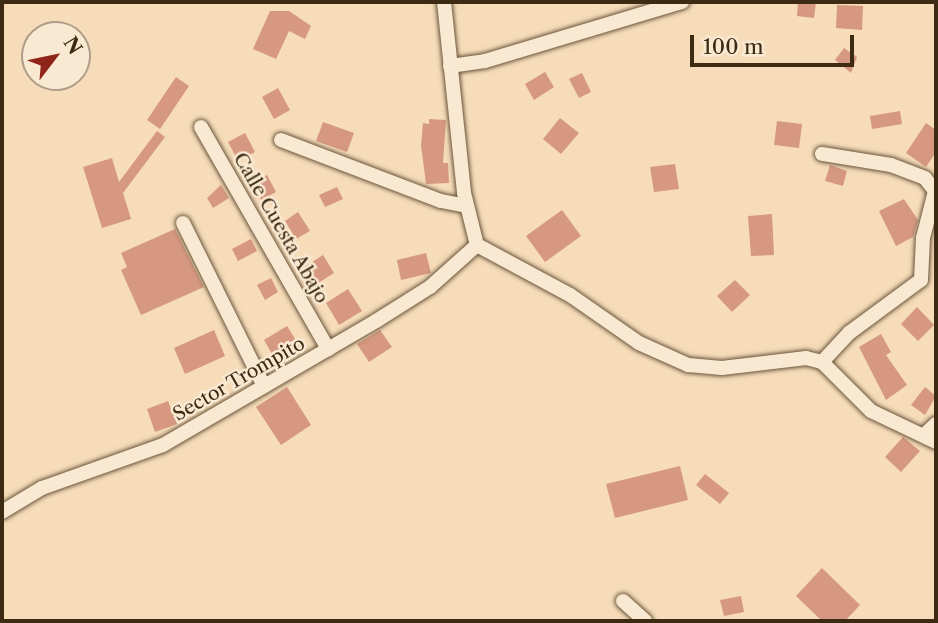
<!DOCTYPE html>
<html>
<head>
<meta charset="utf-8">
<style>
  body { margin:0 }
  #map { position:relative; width:938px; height:623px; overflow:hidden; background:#f6dcb9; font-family:"Libre Caslon Text",serif }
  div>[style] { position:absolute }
  .building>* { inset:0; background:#d69880 }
  .roads { filter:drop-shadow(0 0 2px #6a563c) drop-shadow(0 0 2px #6a563c) }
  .minor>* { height:14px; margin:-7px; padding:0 7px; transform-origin:7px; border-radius:7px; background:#f9e8d2 }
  span { translate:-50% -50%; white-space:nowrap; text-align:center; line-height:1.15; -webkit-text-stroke:5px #f9e8d2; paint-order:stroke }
  .street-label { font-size:19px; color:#3c2a13 }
  .frame { position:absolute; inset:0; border:4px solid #3c2a13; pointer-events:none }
  .north { position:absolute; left:21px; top:21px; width:70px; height:70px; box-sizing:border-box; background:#f9e8d2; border:2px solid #ad9c86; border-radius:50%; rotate:58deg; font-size:19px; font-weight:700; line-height:28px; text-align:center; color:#3c2a13 }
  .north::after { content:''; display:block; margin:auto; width:24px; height:32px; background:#8f2418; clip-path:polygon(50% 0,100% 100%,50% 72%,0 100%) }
  .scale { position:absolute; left:690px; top:35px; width:164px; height:32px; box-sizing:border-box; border:4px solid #3c2a13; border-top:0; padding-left:9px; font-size:21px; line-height:24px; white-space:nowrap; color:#3c2a13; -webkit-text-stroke:5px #f9e8d2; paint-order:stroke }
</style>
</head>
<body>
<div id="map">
  <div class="building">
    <div style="clip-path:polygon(798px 2px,816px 2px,814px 18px,797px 16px)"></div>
    <div style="clip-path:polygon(837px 5px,863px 6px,862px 30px,836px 28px)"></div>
    <div style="clip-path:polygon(270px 11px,289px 11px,311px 26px,305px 39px,289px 31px,276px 59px,253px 49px)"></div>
    <div style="clip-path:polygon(844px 48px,857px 57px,851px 73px,835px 60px)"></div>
    <div style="clip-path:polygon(545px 72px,554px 87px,534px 100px,525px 84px)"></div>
    <div style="clip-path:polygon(582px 73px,591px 92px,579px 98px,569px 79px)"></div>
    <div style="clip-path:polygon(176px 77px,189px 86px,160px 129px,147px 120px)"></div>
    <div style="clip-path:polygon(278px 88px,290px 110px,274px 119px,262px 97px)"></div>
    <div style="clip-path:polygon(900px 111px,902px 124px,872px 129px,870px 116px)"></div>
    <div style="clip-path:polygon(560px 118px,579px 133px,561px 154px,543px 139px)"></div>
    <div style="clip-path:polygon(429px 119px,446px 120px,443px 163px,448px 163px,449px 183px,426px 184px,421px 145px,423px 123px,429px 124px)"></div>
    <div style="clip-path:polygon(777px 121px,802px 124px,799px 148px,774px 145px)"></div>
    <div style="clip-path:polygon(323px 122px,354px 133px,347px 152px,316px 141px)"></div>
    <div style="clip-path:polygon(926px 123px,936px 130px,936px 152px,926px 167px,906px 153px)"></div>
    <div style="clip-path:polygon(157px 131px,165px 137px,123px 193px,131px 219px,102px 228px,83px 167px,112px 158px,119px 182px)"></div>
    <div style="clip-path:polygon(245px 133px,255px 152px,238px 161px,228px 142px)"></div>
    <div style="clip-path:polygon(675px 164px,679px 189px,654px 192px,650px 167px)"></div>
    <div style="clip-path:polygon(830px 165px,847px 171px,843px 186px,825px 181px)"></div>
    <div style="clip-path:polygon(267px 175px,276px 192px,261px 200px,252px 183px)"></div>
    <div style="clip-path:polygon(221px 185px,229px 198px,213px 208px,207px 198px)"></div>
    <div style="clip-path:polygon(337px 187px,343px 199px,325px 207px,319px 195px)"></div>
    <div style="clip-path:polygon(904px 199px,918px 220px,913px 237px,896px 246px,879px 211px)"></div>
    <div style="clip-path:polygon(562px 210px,581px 236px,545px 262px,526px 236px)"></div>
    <div style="clip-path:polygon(298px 212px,310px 231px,296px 239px,285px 221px)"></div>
    <div style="clip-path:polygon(772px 214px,774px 255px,751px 256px,748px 216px)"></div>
    <div style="clip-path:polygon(175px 229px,204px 287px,141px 315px,121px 270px,127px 267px,121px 253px)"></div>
    <div style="clip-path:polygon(251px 239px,257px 251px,238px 261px,232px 249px)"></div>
    <div style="clip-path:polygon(426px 253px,431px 273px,401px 280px,397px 260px)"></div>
    <div style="clip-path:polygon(323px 255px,334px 273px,315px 285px,303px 268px)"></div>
    <div style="clip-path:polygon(271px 278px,278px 292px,265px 300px,257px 285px)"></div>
    <div style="clip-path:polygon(735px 280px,750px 295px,732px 312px,717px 296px)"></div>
    <div style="clip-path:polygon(348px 289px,362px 311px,339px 325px,326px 303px)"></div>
    <div style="clip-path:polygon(917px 307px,934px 325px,918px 341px,901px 324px)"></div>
    <div style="clip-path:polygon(287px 326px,300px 347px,276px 361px,264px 340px)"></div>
    <div style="clip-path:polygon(214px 330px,225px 356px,185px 374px,174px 348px)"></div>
    <div style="clip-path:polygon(380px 330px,392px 347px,369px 362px,357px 344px)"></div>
    <div style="clip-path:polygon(881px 334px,891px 352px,886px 355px,907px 385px,886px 400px,859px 347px)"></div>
    <div style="clip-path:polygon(287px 387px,311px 425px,281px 445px,256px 407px)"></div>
    <div style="clip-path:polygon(925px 387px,936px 396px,925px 415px,911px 405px)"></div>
    <div style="clip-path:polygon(168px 401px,177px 424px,155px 432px,147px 409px)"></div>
    <div style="clip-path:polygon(903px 437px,920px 451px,901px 472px,885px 457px)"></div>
    <div style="clip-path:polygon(680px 466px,688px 500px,615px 518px,606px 484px)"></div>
    <div style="clip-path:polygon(705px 474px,729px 493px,720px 504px,696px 485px)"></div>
    <div style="clip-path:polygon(822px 568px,860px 605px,845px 621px,822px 621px,796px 596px)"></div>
    <div style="clip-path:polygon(741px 596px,744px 612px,724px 616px,720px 600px)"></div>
  </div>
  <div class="roads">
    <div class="minor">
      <div style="left:444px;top:2px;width:192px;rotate:84deg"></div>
      <div style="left:464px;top:193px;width:54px;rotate:76deg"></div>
      <div style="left:477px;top:245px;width:106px;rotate:28.3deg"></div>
      <div style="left:570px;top:295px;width:84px;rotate:34.8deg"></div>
      <div style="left:639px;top:343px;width:54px;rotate:24.2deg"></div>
      <div style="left:688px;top:365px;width:34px;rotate:5deg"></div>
      <div style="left:722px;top:368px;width:85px;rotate:-6.8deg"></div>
      <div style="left:806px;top:358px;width:16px;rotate:14deg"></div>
      <div style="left:822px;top:362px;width:69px;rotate:45deg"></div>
      <div style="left:871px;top:411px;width:72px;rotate:25.5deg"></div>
      <div style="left:450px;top:66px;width:35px;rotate:-8deg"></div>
      <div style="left:485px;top:61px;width:206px;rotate:-16.7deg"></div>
      <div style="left:201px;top:127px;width:256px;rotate:60.2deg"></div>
      <div style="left:281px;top:140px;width:171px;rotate:20.9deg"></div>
      <div style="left:441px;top:201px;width:26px;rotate:11deg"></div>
      <div style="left:183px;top:223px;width:182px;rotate:63.6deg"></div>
      <div style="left:822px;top:362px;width:40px;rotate:-47deg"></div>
      <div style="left:849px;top:333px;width:89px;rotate:-36.4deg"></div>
      <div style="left:921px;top:280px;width:42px;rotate:-87.3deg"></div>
      <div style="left:923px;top:238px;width:49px;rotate:-75.7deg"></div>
      <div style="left:935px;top:191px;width:16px;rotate:-128deg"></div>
      <div style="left:925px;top:178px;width:36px;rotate:-159deg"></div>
      <div style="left:891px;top:165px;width:70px;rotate:-170.9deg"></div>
      <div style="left:924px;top:435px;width:16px;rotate:-43deg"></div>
      <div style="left:2px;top:512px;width:47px;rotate:-31deg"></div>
      <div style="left:42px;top:488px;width:128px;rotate:-19.6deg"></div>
      <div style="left:163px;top:445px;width:246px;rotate:-30.2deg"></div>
      <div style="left:376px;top:321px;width:64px;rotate:-32.2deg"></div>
      <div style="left:430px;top:287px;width:63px;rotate:-41.8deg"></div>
      <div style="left:623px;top:601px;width:30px;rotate:42deg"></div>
    </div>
  </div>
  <div class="street-label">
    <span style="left:281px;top:228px;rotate:60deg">Calle Cuesta Abajo</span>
    <span style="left:239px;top:379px;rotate:-30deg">Sector Trompito</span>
  </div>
  <div class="frame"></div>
  <div class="north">N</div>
  <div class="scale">100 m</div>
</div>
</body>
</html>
